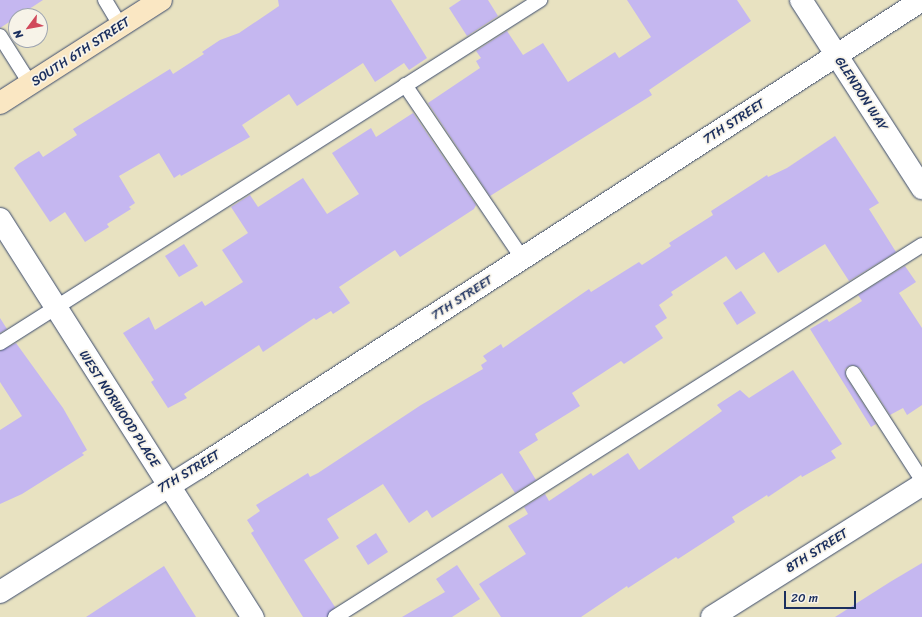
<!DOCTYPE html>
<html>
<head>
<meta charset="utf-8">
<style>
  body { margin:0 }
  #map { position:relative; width:922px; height:617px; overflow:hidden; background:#e8e2c1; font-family:Sriracha,sans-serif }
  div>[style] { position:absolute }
  .building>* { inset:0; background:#c5b7f0 }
  .roads { filter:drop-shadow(0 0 1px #3a4a6d) drop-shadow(0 0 1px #3a4a6d) }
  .lane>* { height:14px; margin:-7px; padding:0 7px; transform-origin:7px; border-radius:7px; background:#fff }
  .street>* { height:22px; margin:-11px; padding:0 11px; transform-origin:11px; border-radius:11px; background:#fff }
  .secondary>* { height:22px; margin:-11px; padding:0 11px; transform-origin:11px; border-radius:11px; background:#fae7c3 }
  span { translate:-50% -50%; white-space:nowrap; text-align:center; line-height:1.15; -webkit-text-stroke:3.5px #f7f3e8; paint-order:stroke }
  .street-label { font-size:13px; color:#1b2f5e }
  .north { position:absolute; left:8px; top:8px; width:40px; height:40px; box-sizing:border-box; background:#f7f3e8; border:1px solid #9fa5b1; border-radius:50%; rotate:238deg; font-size:11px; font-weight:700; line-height:16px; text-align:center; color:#1b2f5e }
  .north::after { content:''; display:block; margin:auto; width:14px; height:18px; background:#d1495b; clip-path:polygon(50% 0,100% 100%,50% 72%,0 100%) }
  .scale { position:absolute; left:784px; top:591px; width:72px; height:18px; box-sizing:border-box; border:2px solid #1b2f5e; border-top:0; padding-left:5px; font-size:12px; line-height:14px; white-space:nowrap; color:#1b2f5e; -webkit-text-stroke:3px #f7f3e8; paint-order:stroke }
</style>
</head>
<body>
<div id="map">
  <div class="building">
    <div style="clip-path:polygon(0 0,43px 0,0 28px)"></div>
    <div style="clip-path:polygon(278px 0,391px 0,427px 58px,409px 70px,404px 63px,375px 82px,363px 63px,297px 106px,289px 94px,242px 125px,250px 137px,181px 176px,180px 174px,174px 178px,159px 153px,119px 176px,135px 203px,129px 207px,131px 209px,107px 224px,109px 227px,85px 242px,65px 212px,50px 222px,14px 168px,18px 164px,39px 151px,43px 157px,77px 135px,73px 129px,170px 69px,173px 74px,204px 54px,202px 52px,220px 40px,239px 33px,279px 6px)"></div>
    <div style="clip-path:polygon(461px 0,488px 0,498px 16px,467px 36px,449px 8px)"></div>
    <div style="clip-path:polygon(627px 0,737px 0,751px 21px,649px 90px,652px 95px,490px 196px,428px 103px,480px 68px,476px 61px,481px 58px,476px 51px,507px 31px,523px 55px,543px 43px,568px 82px,615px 52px,619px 58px,651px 37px)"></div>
    <div style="clip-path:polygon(413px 113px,476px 205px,474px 209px,400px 257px,395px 250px,339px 287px,350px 303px,333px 314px,331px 311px,316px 320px,314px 318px,263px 352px,259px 345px,184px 394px,187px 398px,168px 408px,151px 382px,154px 380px,123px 333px,149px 317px,155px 330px,202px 301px,205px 306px,243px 282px,222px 250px,248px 233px,231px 207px,250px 195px,258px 207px,303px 178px,327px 214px,359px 194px,332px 153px,371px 128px,376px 137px)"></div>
    <div style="clip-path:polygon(835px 136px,879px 203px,869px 209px,896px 252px,849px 281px,825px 244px,778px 273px,764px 252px,736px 270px,726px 256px,671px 292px,673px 295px,659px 305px,667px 318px,655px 326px,663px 338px,624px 364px,621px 361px,572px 393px,580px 406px,535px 434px,538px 440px,519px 452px,536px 480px,515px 493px,502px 473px,432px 518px,427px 510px,409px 523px,383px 484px,327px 519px,339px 538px,304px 560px,335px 607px,327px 617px,303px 617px,251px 533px,254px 531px,247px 520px,260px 511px,256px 505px,308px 473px,310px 477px,318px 473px,421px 405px,483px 369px,481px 365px,487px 361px,483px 356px,501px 344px,503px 348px,589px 289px,591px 292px,639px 262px,642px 265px,671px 246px,669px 243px,713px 215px,711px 211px,767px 175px,768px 177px,787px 168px)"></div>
    <div style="clip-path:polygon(184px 244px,198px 266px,179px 277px,165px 256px)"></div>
    <div style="clip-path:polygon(905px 266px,916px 282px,899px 293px,922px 328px,922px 405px,907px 415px,903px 408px,890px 415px,860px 368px,853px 365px,849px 366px,845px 369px,846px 377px,876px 424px,871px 427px,810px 329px,827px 319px,829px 322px,862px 301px,858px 295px)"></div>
    <div style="clip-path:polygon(741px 291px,756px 313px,737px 325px,723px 303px)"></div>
    <div style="clip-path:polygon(0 318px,7px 329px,0 333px)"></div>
    <div style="clip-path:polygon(16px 343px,63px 408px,87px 450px,82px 453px,84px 455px,22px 494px,0 504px,0 430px,22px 416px,0 382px,0 351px)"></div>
    <div style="clip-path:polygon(793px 370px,842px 444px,831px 451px,836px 458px,802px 477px,801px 475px,768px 497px,767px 495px,732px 517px,735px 522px,678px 559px,676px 557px,628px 588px,627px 586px,581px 617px,501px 617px,479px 584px,526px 554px,508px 526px,528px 514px,524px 507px,545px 494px,549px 501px,591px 473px,593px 476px,628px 453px,639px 470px,722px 411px,717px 405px,740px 390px,749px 398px)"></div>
    <div style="clip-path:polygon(376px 533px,388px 552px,368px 565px,356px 546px)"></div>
    <div style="clip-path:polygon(922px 563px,922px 617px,835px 617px,890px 582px)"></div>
    <div style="clip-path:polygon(457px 565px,480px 599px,452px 617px,402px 617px,445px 592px,436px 579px)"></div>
    <div style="clip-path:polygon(164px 566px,196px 617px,86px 617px)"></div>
  </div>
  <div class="roads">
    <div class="lane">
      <div style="left:105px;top:0;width:29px;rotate:59deg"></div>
      <div style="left:0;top:36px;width:58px;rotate:57.7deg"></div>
      <div style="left:405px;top:85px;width:210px;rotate:55.9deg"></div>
      <div style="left:0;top:343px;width:640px;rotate:-32.42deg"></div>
      <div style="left:853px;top:373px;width:127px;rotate:57.2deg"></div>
      <div style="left:335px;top:617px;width:695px;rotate:-32.36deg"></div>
    </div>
    <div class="street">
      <div style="left:801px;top:0;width:224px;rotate:57.2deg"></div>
      <div style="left:0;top:219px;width:472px;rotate:57.6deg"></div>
      <div style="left:0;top:592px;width:234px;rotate:-32.1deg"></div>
      <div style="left:198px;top:468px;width:862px;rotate:-32.88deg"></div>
      <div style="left:712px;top:617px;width:248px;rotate:-32.2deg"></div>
    </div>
    <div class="secondary">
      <div style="left:0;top:103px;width:191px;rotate:-32.6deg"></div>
    </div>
  </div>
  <div class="street-label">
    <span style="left:81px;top:52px;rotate:-33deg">SOUTH 6TH STREET</span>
    <span style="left:861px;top:94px;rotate:57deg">GLENDON WAY</span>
    <span style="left:734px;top:122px;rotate:-33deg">7TH STREET</span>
    <span style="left:462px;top:298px;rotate:-33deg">7TH STREET</span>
    <span style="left:119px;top:409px;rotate:57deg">WEST NORWOOD PLACE</span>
    <span style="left:189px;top:472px;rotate:-31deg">7TH STREET</span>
    <span style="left:817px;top:551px;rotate:-32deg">8TH STREET</span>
  </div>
  <div class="north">N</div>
  <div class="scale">20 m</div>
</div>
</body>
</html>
